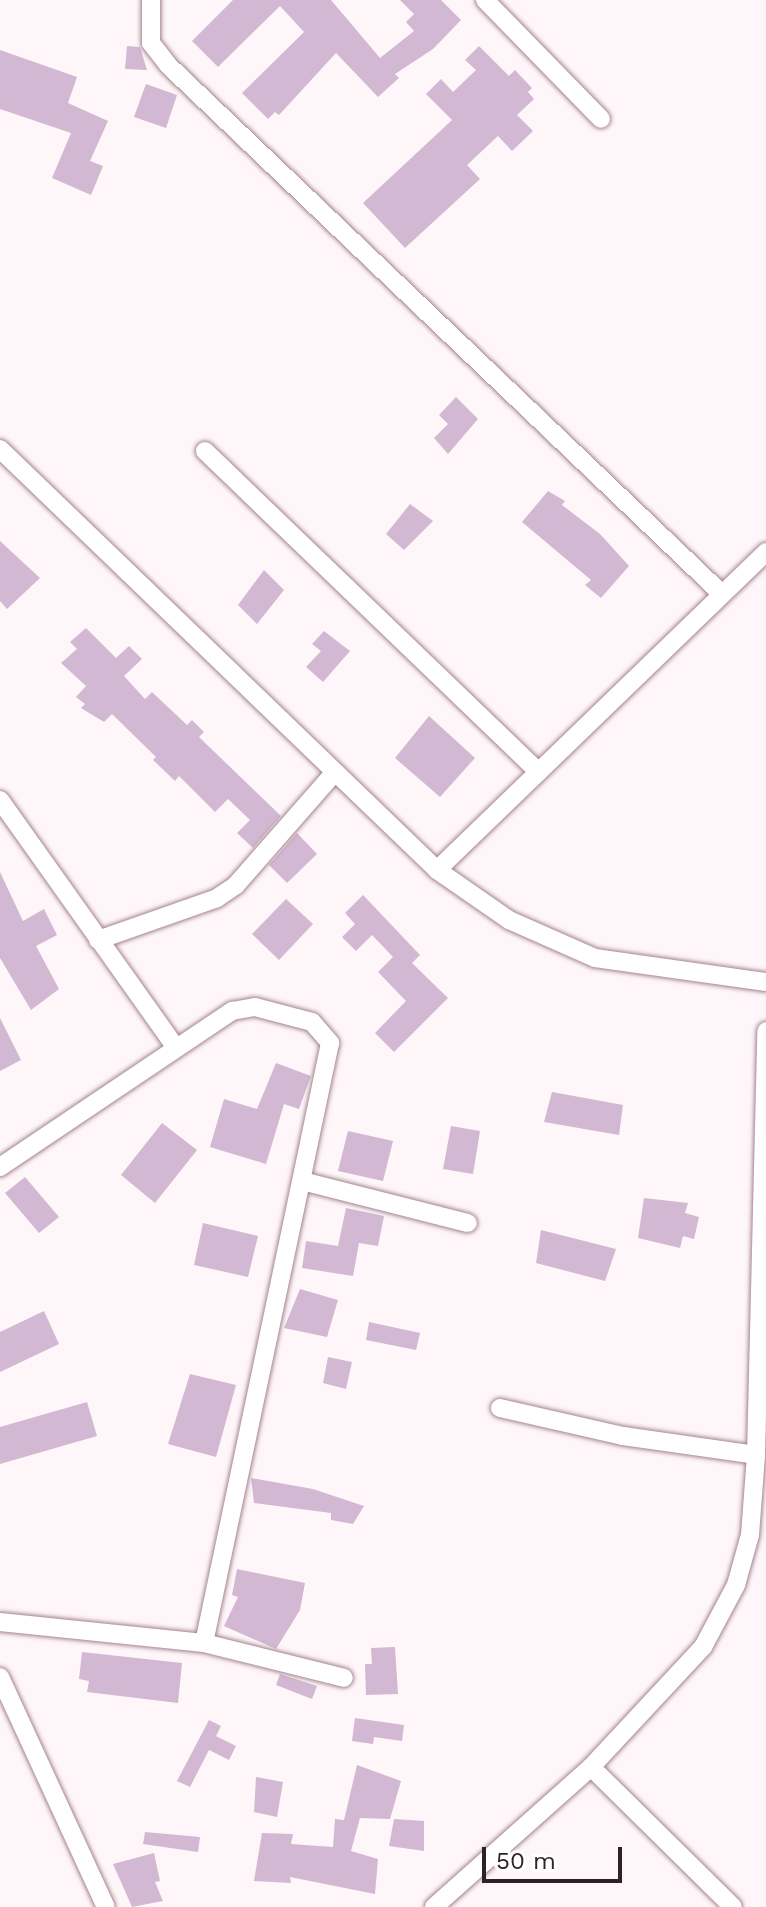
<!DOCTYPE html>
<html>
<head>
<meta charset="utf-8">
<style>
  body { margin:0 }
  #map { position:relative; width:766px; height:1907px; overflow:hidden; background:#fef6f9; font-family:"Work Sans",sans-serif }
  div>[style] { position:absolute }
  .building>* { inset:0; background:#d2b8d2 }
  .roads { filter:drop-shadow(0 0 2px #a5838f) drop-shadow(0 0 2px #a5838f) }
  .minor>* { height:18px; margin:-9px; padding:0 9px; transform-origin:9px; border-radius:9px; background:#fff }
  span { translate:-50% -50%; white-space:nowrap; text-align:center; line-height:1.15; -webkit-text-stroke:7px #fff; paint-order:stroke }
  .scale { position:absolute; left:482px; top:1847px; width:140px; height:36px; box-sizing:border-box; border:4px solid #2f2126; border-top:0; padding-left:10px; font-size:24px; line-height:28px; white-space:nowrap; color:#2f2126; -webkit-text-stroke:6px #fff; paint-order:stroke }
</style>
</head>
<body>
<div id="map">
  <div class="building">
    <div style="clip-path:polygon(233px 0,331px 0,380px 58px,414px 31px,406px 22px,414px 14px,400px 0,441px 0,461px 20px,433px 49px,395px 74px,399px 78px,378px 97px,336px 53px,279px 115px,275px 112px,268px 119px,242px 93px,304px 32px,280px 6px,218px 67px,192px 41px)"></div>
    <div style="clip-path:polygon(127px 46px,140px 47px,147px 70px,125px 69px)"></div>
    <div style="clip-path:polygon(479px 46px,509px 76px,515px 70px,532px 88px,528px 92px,534px 99px,517px 115px,533px 131px,512px 151px,498px 136px,467px 165px,480px 179px,405px 248px,363px 203px,452px 120px,426px 94px,441px 79px,453px 92px,476px 70px,465px 60px)"></div>
    <div style="clip-path:polygon(0 50px,77px 77px,68px 103px,108px 121px,90px 161px,103px 166px,91px 195px,52px 178px,71px 133px,0 109px)"></div>
    <div style="clip-path:polygon(146px 84px,177px 95px,166px 128px,134px 117px)"></div>
    <div style="clip-path:polygon(456px 397px,478px 419px,448px 454px,434px 438px,448px 424px,439px 415px)"></div>
    <div style="clip-path:polygon(548px 491px,565px 501px,562px 505px,600px 534px,629px 566px,601px 598px,585px 585px,591px 580px,522px 522px)"></div>
    <div style="clip-path:polygon(410px 504px,433px 521px,404px 550px,386px 534px)"></div>
    <div style="clip-path:polygon(0 541px,40px 578px,7px 609px,0 601px)"></div>
    <div style="clip-path:polygon(264px 570px,284px 590px,257px 624px,238px 605px)"></div>
    <div style="clip-path:polygon(86px 628px,116px 658px,129px 646px,142px 659px,124px 676px,145px 699px,152px 692px,187px 725px,192px 720px,204px 732px,199px 737px,281px 816px,253px 848px,237px 833px,250px 820px,228px 799px,215px 812px,179px 776px,175px 781px,153px 760px,156px 757px,112px 714px,104px 722px,81px 708px,85px 704px,76px 697px,86px 686px,61px 663px,77px 649px,70px 642px)"></div>
    <div style="clip-path:polygon(324px 631px,350px 651px,323px 682px,306px 667px,321px 651px,312px 644px)"></div>
    <div style="clip-path:polygon(429px 716px,475px 758px,440px 797px,395px 758px)"></div>
    <div style="clip-path:polygon(297px 833px,317px 854px,287px 883px,269px 865px)"></div>
    <div style="clip-path:polygon(0 872px,23px 921px,44px 909px,57px 935px,36px 946px,59px 989px,31px 1010px,0 958px)"></div>
    <div style="clip-path:polygon(363px 895px,420px 955px,412px 963px,448px 998px,394px 1052px,375px 1033px,406px 1001px,378px 972px,393px 957px,372px 935px,356px 951px,342px 937px,355px 924px,345px 913px)"></div>
    <div style="clip-path:polygon(286px 899px,313px 924px,279px 960px,252px 934px)"></div>
    <div style="clip-path:polygon(0 1018px,21px 1060px,0 1071px)"></div>
    <div style="clip-path:polygon(276px 1063px,311px 1076px,299px 1109px,284px 1104px,266px 1164px,210px 1147px,224px 1099px,257px 1109px)"></div>
    <div style="clip-path:polygon(552px 1092px,623px 1105px,619px 1135px,544px 1122px)"></div>
    <div style="clip-path:polygon(162px 1123px,197px 1150px,155px 1203px,121px 1175px)"></div>
    <div style="clip-path:polygon(451px 1126px,480px 1131px,473px 1174px,443px 1169px)"></div>
    <div style="clip-path:polygon(348px 1131px,393px 1141px,383px 1181px,338px 1171px)"></div>
    <div style="clip-path:polygon(25px 1177px,59px 1217px,39px 1233px,5px 1193px)"></div>
    <div style="clip-path:polygon(644px 1198px,688px 1203px,685px 1213px,699px 1217px,694px 1239px,683px 1236px,680px 1248px,638px 1238px)"></div>
    <div style="clip-path:polygon(346px 1208px,384px 1216px,378px 1246px,359px 1243px,353px 1276px,302px 1268px,306px 1241px,338px 1246px)"></div>
    <div style="clip-path:polygon(203px 1223px,258px 1236px,248px 1277px,194px 1265px)"></div>
    <div style="clip-path:polygon(541px 1230px,616px 1249px,605px 1281px,536px 1263px)"></div>
    <div style="clip-path:polygon(300px 1289px,338px 1300px,327px 1337px,284px 1328px)"></div>
    <div style="clip-path:polygon(44px 1311px,59px 1344px,0 1372px,0 1332px)"></div>
    <div style="clip-path:polygon(369px 1322px,420px 1333px,416px 1350px,366px 1340px)"></div>
    <div style="clip-path:polygon(328px 1357px,352px 1362px,346px 1389px,323px 1383px)"></div>
    <div style="clip-path:polygon(190px 1374px,236px 1385px,216px 1457px,168px 1444px)"></div>
    <div style="clip-path:polygon(87px 1402px,97px 1436px,0 1464px,0 1427px)"></div>
    <div style="clip-path:polygon(251px 1478px,313px 1489px,364px 1506px,353px 1524px,331px 1520px,331px 1513px,254px 1503px)"></div>
    <div style="clip-path:polygon(237px 1569px,305px 1583px,300px 1610px,276px 1649px,224px 1626px,238px 1597px,232px 1595px)"></div>
    <div style="clip-path:polygon(395px 1647px,398px 1694px,366px 1695px,365px 1664px,372px 1664px,371px 1648px)"></div>
    <div style="clip-path:polygon(82px 1652px,182px 1663px,178px 1703px,87px 1692px,89px 1681px,79px 1679px)"></div>
    <div style="clip-path:polygon(280px 1674px,317px 1686px,312px 1699px,276px 1685px)"></div>
    <div style="clip-path:polygon(355px 1718px,404px 1725px,402px 1741px,374px 1737px,373px 1744px,352px 1741px)"></div>
    <div style="clip-path:polygon(209px 1720px,221px 1726px,216px 1736px,236px 1746px,229px 1760px,209px 1750px,190px 1787px,177px 1781px)"></div>
    <div style="clip-path:polygon(357px 1765px,401px 1781px,390px 1819px,360px 1818px,351px 1851px,378px 1859px,375px 1894px,290px 1877px,291px 1883px,254px 1881px,262px 1833px,293px 1834px,291px 1844px,333px 1847px,335px 1819px,344px 1820px)"></div>
    <div style="clip-path:polygon(256px 1777px,283px 1782px,277px 1817px,254px 1812px)"></div>
    <div style="clip-path:polygon(394px 1819px,424px 1821px,424px 1851px,389px 1846px)"></div>
    <div style="clip-path:polygon(145px 1832px,200px 1837px,198px 1852px,143px 1844px)"></div>
    <div style="clip-path:polygon(154px 1853px,160px 1881px,155px 1882px,163px 1901px,132px 1907px,113px 1864px)"></div>
  </div>
  <div class="roads">
    <div class="minor">
      <div style="left:151px;top:0;width:43px;rotate:90deg"></div>
      <div style="left:151px;top:43px;width:28px;rotate:52deg"></div>
      <div style="left:168px;top:65px;width:766px;rotate:43.68deg"></div>
      <div style="left:485px;top:0;width:166px;rotate:45.7deg"></div>
      <div style="left:0;top:449px;width:607px;rotate:43.93deg"></div>
      <div style="left:437px;top:870px;width:88px;rotate:34.8deg"></div>
      <div style="left:509px;top:920px;width:94px;rotate:23.8deg"></div>
      <div style="left:595px;top:958px;width:173px;rotate:8deg"></div>
      <div style="left:205px;top:451px;width:463px;rotate:43.9deg"></div>
      <div style="left:0;top:800px;width:302px;rotate:54.6deg"></div>
      <div style="left:437px;top:870px;width:458px;rotate:-44deg"></div>
      <div style="left:98px;top:940px;width:126px;rotate:-19.4deg"></div>
      <div style="left:217px;top:898px;width:23px;rotate:-34deg"></div>
      <div style="left:236px;top:885px;width:150px;rotate:-48.8deg"></div>
      <div style="left:0;top:1167px;width:280px;rotate:-33.9deg"></div>
      <div style="left:232px;top:1011px;width:23px;rotate:-10deg"></div>
      <div style="left:255px;top:1007px;width:59px;rotate:14.7deg"></div>
      <div style="left:312px;top:1022px;width:28px;rotate:49deg"></div>
      <div style="left:330px;top:1043px;width:613px;rotate:101.86deg"></div>
      <div style="left:302px;top:1181px;width:171px;rotate:14.2deg"></div>
      <div style="left:500px;top:1408px;width:126px;rotate:12.8deg"></div>
      <div style="left:623px;top:1436px;width:134px;rotate:8.1deg"></div>
      <div style="left:0;top:1622px;width:205px;rotate:5.9deg"></div>
      <div style="left:204px;top:1643px;width:144px;rotate:14deg"></div>
      <div style="left:0;top:1677px;width:253px;rotate:65.3deg"></div>
      <div style="left:591px;top:1767px;width:199px;rotate:44.6deg"></div>
      <div style="left:434px;top:1907px;width:210px;rotate:-41.7deg"></div>
      <div style="left:591px;top:1767px;width:164px;rotate:-47deg"></div>
      <div style="left:703px;top:1647px;width:70px;rotate:-62deg"></div>
      <div style="left:736px;top:1585px;width:52px;rotate:-74.4deg"></div>
      <div style="left:750px;top:1535px;width:80px;rotate:-85.7deg"></div>
      <div style="left:756px;top:1455px;width:424px;rotate:-88.6deg"></div>
    </div>
  </div>
  <div class="scale">50 m</div>
</div>
</body>
</html>
